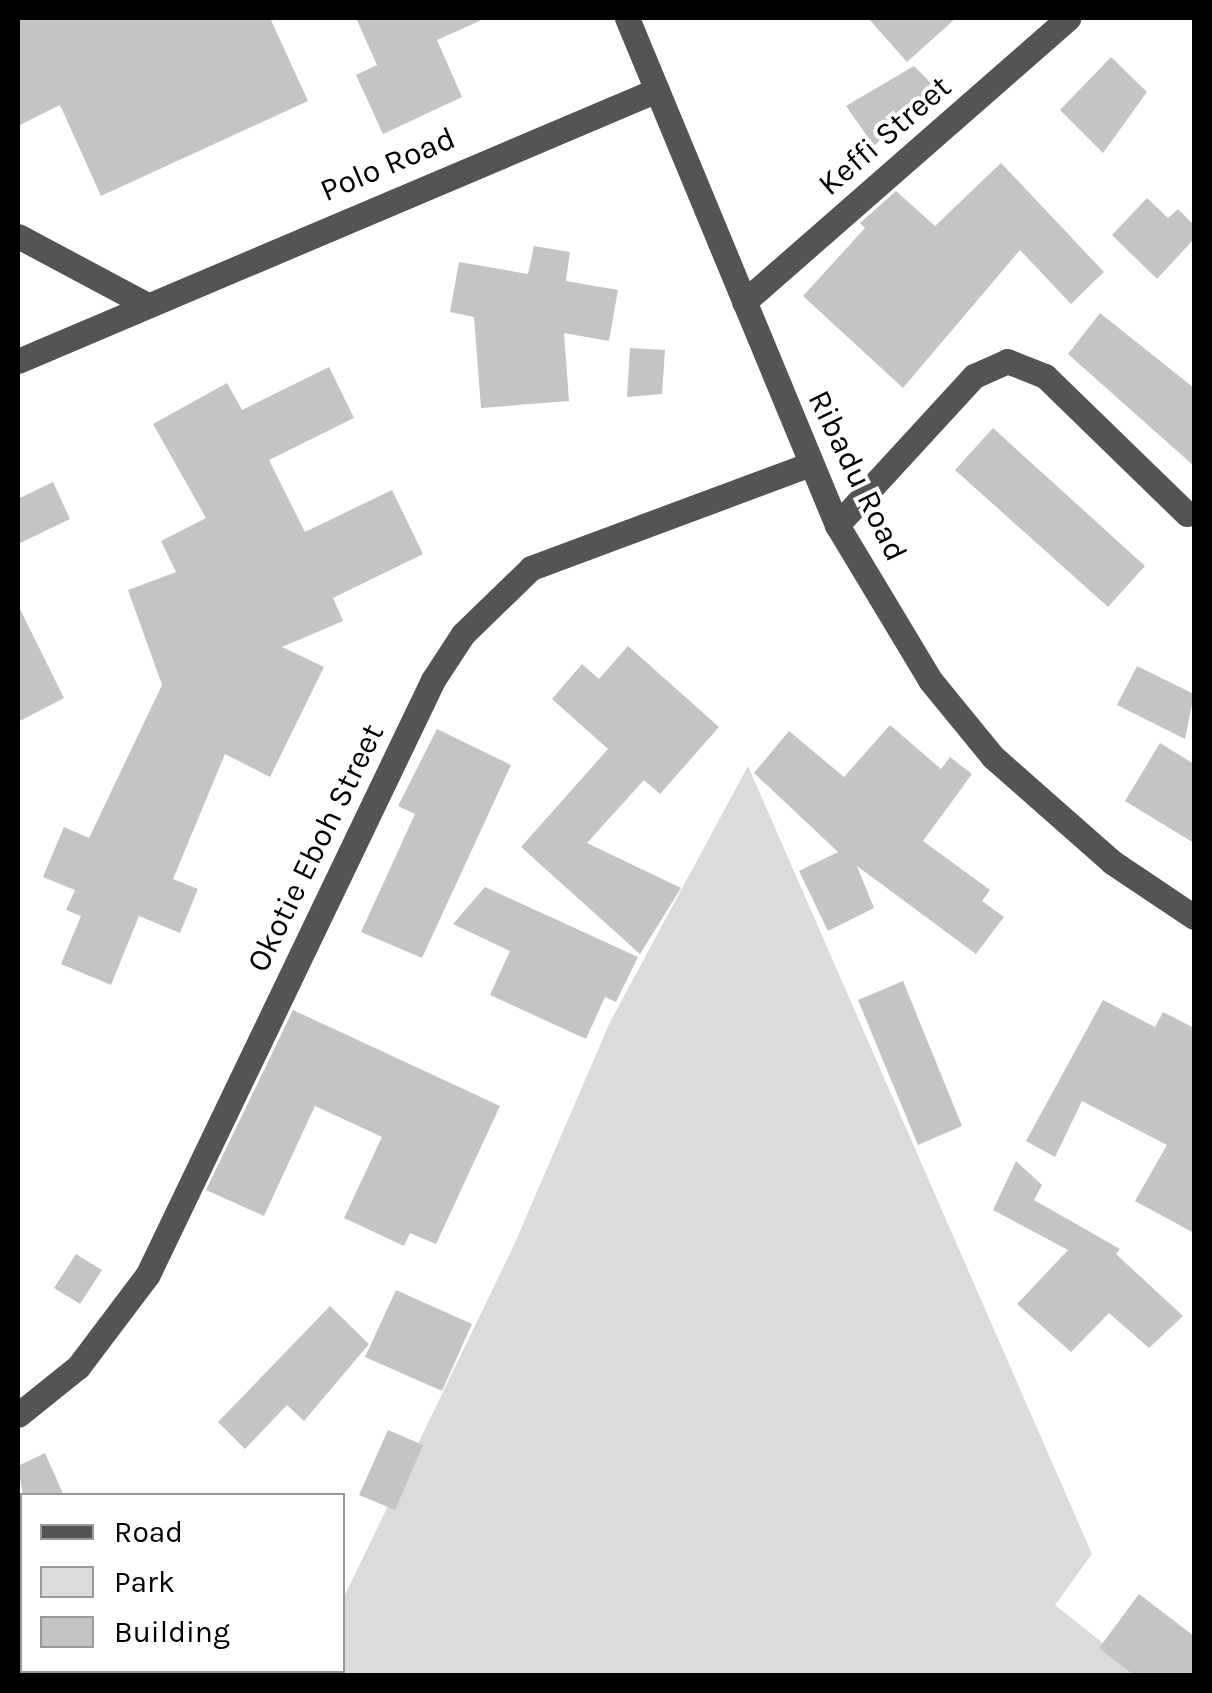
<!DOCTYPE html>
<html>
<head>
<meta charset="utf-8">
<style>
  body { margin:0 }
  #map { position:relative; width:1212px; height:1693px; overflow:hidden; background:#fff; font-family:Karla,sans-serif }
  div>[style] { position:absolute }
  .green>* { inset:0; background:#dbdbdb }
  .building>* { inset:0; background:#c4c4c4 }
  .minor>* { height:25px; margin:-12.5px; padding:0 12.5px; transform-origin:12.5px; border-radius:12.5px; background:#545454 }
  span { translate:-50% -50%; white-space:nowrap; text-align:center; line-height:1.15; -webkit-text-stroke:8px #fff; paint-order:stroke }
  .street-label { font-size:32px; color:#000 }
  .frame { position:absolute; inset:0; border:20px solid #000; pointer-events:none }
  .legend { position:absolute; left:20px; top:1493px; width:325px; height:180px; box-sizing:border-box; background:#fff; border:2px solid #999; margin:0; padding:12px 18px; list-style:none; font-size:30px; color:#000 }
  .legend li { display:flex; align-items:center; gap:20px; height:50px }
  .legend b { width:50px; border:2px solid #999 }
</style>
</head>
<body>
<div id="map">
  <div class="green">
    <div style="clip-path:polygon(748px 766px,1092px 1554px,1055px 1605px,1143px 1675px,300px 1676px,342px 1670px,343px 1599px,514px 1245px,610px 1022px)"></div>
  </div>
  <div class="building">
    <div style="clip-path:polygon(18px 18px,270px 18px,308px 101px,101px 196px,60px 105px,18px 126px)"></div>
    <div style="clip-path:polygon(356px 18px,486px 18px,437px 40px,462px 97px,383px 134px,356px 75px,377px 65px)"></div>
    <div style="clip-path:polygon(868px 18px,956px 18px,907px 62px)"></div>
    <div style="clip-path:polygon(1111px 57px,1147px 92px,1103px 153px,1060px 110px)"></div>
    <div style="clip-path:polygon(914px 66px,937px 89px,874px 146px,846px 106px)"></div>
    <div style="clip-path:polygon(1001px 163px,1104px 272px,1071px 304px,1020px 250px,903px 388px,803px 296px,865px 228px,860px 223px,896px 191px,935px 226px)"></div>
    <div style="clip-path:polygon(1147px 198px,1168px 218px,1178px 209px,1194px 225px,1194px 239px,1157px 279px,1112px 235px)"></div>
    <div style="clip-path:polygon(534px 246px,570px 252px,566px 281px,618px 290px,609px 341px,564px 333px,569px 401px,481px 408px,474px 317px,450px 312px,459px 262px,528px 274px)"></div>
    <div style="clip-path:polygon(1100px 313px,1194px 388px,1194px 466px,1068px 354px)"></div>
    <div style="clip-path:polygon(630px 348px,665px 350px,662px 394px,627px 397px)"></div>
    <div style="clip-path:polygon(329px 367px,354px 418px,269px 460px,305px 532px,392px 490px,423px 554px,333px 598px,343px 621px,282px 647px,324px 667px,270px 777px,225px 754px,173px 879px,198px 889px,180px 933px,139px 916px,111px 985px,61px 964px,81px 916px,66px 910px,75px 890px,43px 877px,64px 827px,89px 838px,162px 685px,128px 590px,176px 572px,161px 541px,206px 518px,153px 424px,227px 383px,242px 410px)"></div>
    <div style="clip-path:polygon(993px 428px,1145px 566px,1108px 607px,955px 470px)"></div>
    <div style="clip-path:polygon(53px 482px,70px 519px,18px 544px,18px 499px)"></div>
    <div style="clip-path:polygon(18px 605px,64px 698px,18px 722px)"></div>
    <div style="clip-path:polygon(628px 646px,719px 727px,660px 794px,644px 780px,587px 843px,681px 888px,640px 954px,521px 847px,608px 749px,552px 699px,582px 664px,599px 679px)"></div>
    <div style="clip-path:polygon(1137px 666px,1194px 694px,1185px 739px,1117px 705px)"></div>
    <div style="clip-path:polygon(890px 725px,941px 769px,950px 757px,972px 774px,923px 841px,990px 890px,982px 901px,1004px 917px,976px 954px,857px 866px,874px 908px,828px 931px,799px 871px,838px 852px,754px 773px,789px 731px,844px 777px)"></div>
    <div style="clip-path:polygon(437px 729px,511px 765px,422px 958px,361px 932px,415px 814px,398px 806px)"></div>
    <div style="clip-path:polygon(1160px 743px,1194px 764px,1194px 843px,1125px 801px)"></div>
    <div style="clip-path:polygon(485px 887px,638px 957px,616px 1002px,605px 997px,586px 1039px,490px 995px,510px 951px,453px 924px)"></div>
    <div style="clip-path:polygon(903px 981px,962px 1126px,918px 1145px,858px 1000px)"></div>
    <div style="clip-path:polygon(1103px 1000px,1155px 1027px,1163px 1012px,1194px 1028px,1194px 1233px,1135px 1201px,1167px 1145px,1082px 1101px,1055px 1157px,1026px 1141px)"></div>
    <div style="clip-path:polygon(293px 1010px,500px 1106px,436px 1244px,410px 1233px,404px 1246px,344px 1218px,382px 1137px,315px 1106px,264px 1216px,206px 1190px)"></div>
    <div style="clip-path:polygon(1016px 1161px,1042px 1185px,1034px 1200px,1120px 1249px,1116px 1254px,1183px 1316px,1149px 1348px,1109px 1313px,1071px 1352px,1017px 1304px,1068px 1250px,993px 1210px)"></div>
    <div style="clip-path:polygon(76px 1254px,102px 1270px,80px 1304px,54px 1288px)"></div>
    <div style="clip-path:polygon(396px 1290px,472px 1324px,442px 1391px,365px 1357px)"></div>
    <div style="clip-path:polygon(330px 1306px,369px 1344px,304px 1421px,287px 1405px,245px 1449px,218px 1422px)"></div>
    <div style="clip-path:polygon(388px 1430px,423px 1445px,395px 1510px,359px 1495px)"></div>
    <div style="clip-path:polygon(45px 1453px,64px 1496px,23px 1496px,18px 1466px)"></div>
    <div style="clip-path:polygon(1139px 1594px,1194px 1636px,1194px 1676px,1135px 1676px,1099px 1648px)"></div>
  </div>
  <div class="minor">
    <div style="left:627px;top:18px;width:549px;rotate:67.5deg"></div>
    <div style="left:837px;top:525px;width:181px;rotate:59deg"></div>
    <div style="left:930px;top:680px;width:99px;rotate:50.7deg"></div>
    <div style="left:993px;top:757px;width:159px;rotate:41.4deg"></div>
    <div style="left:1112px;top:862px;width:99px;rotate:33.9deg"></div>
    <div style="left:18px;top:236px;width:146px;rotate:28.1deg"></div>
    <div style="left:744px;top:302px;width:431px;rotate:-41.2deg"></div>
    <div style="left:18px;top:361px;width:694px;rotate:-22.98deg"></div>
    <div style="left:837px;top:525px;width:202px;rotate:-47.4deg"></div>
    <div style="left:974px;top:376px;width:36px;rotate:-24deg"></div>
    <div style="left:1007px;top:361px;width:41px;rotate:21.5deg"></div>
    <div style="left:1045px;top:376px;width:198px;rotate:44.2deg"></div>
    <div style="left:18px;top:1415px;width:77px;rotate:-38.7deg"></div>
    <div style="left:78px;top:1367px;width:116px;rotate:-53deg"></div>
    <div style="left:148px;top:1274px;width:659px;rotate:-64.37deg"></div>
    <div style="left:433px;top:680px;width:55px;rotate:-56.9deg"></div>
    <div style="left:463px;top:634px;width:95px;rotate:-44.1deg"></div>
    <div style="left:531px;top:568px;width:298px;rotate:-20.4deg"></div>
  </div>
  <div class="street-label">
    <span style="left:885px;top:136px;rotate:-41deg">Keffi Street</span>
    <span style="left:388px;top:165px;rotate:-23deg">Polo Road</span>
    <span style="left:857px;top:476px;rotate:64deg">Ribadu Road</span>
    <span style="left:316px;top:848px;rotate:-64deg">Okotie Eboh Street</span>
  </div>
  <div class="frame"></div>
  <ul class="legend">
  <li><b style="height:12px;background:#545454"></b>Road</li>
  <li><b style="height:28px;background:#dbdbdb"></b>Park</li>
  <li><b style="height:28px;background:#c4c4c4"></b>Building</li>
  </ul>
</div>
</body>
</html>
